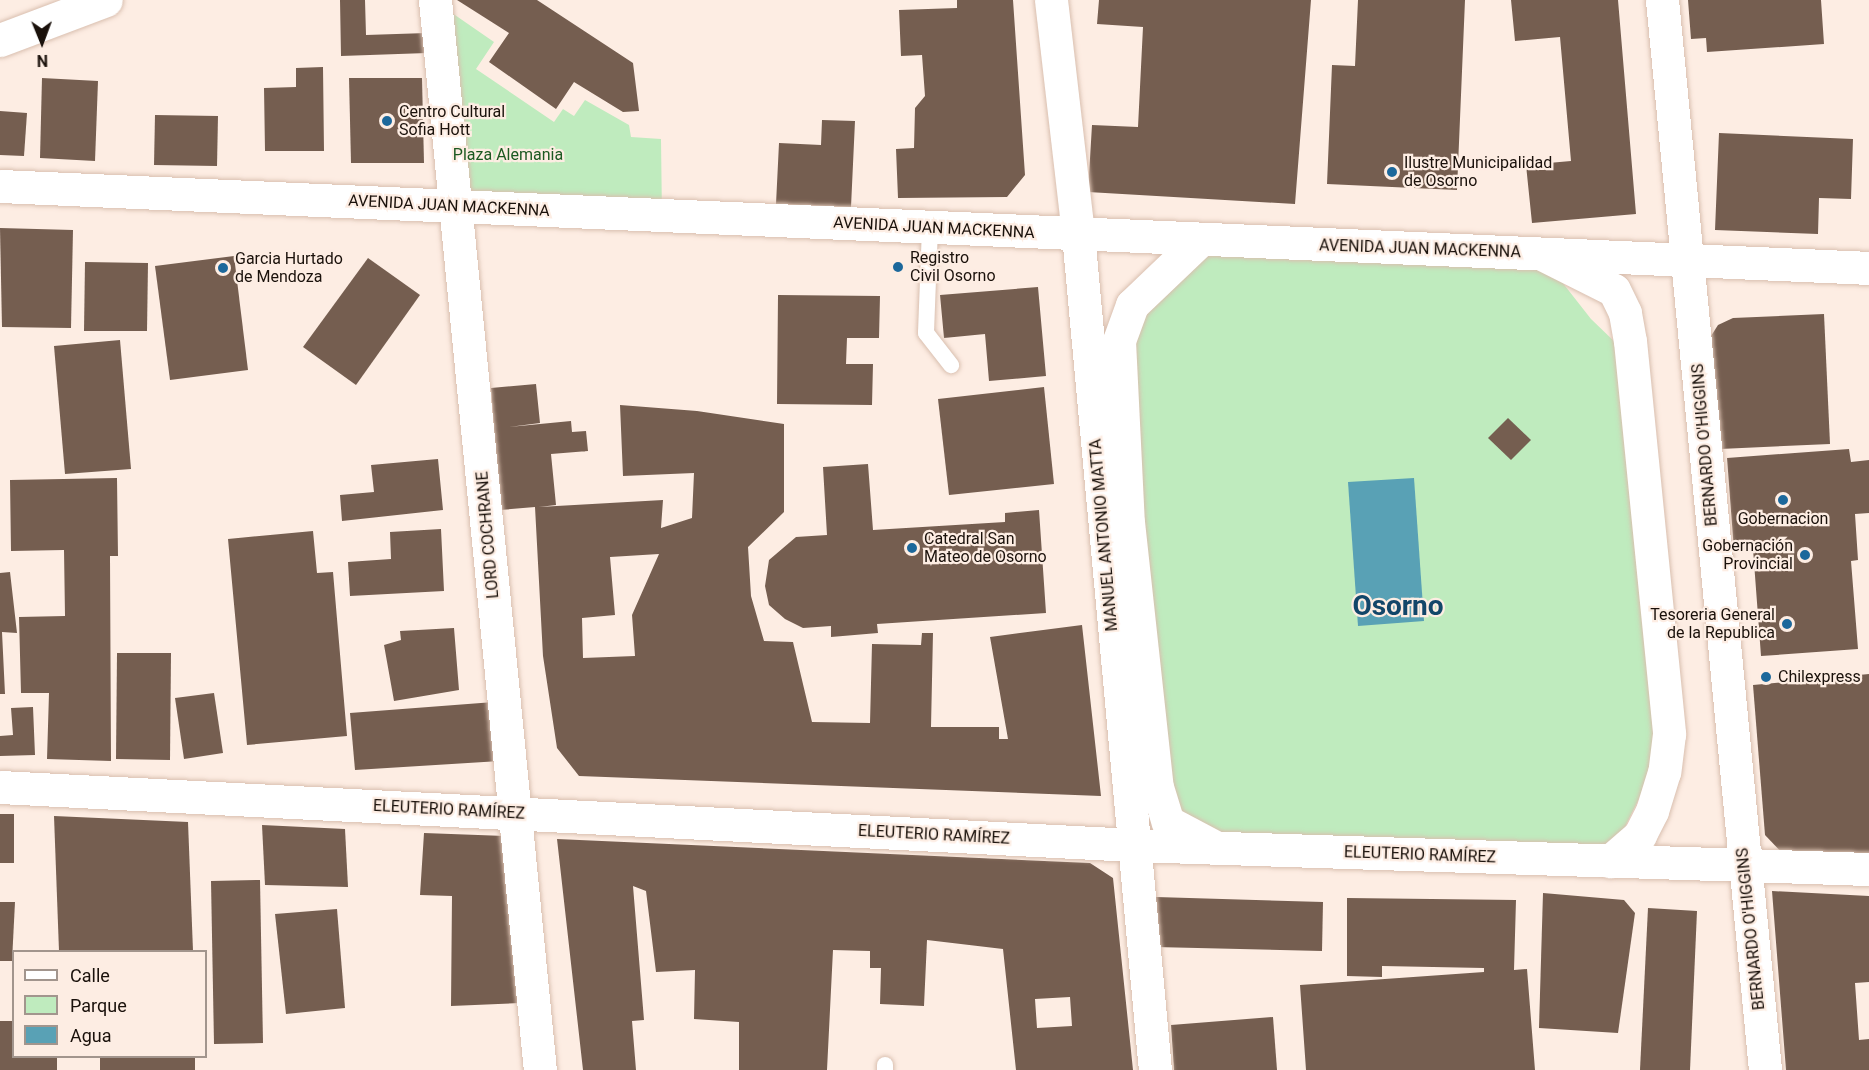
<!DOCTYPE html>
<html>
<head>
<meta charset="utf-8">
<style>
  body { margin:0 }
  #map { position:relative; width:1869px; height:1070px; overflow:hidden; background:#fdede3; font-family:Roboto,sans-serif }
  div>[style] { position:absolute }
  .green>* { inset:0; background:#bfebbe }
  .water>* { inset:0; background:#59a1b5 }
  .building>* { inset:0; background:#755e50 }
  .roads { filter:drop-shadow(0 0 2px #d9bfaf) drop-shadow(0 0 2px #d9bfaf) }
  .lane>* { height:16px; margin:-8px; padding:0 8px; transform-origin:8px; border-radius:8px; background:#fff }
  .street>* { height:33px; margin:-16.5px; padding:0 16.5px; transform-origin:16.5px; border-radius:16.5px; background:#fff }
  .secondary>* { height:33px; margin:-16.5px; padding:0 16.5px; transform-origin:16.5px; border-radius:16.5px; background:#fff }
  .primary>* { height:33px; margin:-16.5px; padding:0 16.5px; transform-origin:16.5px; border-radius:16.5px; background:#fff }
  .dots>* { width:16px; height:16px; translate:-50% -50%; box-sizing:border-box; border:3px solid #fdede3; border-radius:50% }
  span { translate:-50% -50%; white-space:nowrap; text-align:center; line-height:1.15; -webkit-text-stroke:4.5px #fdede3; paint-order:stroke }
  .poi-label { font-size:16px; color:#1a110b }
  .left { translate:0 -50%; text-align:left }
  .right { translate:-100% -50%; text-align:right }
  .park-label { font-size:16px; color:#1c5921 }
  .street-label { font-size:16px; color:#1a110b }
  .town-label { font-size:28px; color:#124669; font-weight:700 }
  .legend { position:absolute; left:12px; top:950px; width:195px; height:108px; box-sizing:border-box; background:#fdede3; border:2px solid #a2958d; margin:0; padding:8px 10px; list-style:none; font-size:18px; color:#1a110b }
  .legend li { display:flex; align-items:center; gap:12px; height:30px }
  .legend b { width:30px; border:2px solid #a2958d }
  .north { position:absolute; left:12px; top:12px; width:60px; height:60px; -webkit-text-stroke:4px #fdede3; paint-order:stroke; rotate:179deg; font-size:16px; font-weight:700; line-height:24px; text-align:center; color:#1a110b }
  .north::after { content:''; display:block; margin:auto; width:21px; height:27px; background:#1a110b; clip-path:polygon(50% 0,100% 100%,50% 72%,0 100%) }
</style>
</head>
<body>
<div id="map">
  <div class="green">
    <div style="clip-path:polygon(439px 4px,494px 42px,476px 69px,554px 122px,563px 109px,574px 116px,585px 100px,629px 125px,631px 137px,661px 139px,662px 218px,457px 207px)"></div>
    <div style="clip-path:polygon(1198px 254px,1551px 268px,1591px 319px,1618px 345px,1660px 756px,1622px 833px,1606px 846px,1208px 840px,1176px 815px,1142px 521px,1129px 336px)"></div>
  </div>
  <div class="water">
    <div style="clip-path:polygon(1414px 478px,1424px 621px,1358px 626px,1348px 482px)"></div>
  </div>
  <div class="building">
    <div style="clip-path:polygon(340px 0,365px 0,366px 35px,427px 33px,427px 53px,341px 56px)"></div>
    <div style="clip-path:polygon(457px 0,537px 0,633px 63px,639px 111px,623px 112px,574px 82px,556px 109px,489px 62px,509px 33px)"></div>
    <div style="clip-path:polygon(957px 0,1013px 0,1025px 175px,1007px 197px,898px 198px,896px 149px,914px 148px,915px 108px,925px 96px,922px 55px,901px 56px,899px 10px,957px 8px)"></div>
    <div style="clip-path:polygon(1099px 0,1311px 0,1295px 204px,1088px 192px,1092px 125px,1138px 127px,1143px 27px,1097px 24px)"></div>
    <div style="clip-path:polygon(1358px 0,1465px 0,1457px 190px,1327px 184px,1332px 65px,1355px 66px)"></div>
    <div style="clip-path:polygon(1511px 0,1618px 0,1636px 214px,1532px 223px,1526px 165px,1571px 161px,1560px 37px,1515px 41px)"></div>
    <div style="clip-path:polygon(1688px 0,1821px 0,1824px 44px,1707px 52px,1706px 38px,1691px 39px)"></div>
    <div style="clip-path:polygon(323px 67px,324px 151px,265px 151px,264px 88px,296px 87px,296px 68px)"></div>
    <div style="clip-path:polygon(42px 78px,98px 81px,95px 161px,40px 158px)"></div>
    <div style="clip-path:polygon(349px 78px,422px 78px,424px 163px,351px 163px)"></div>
    <div style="clip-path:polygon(0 111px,27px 113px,24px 156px,0 155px)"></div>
    <div style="clip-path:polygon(155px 115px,218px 116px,217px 166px,154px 165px)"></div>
    <div style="clip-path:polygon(822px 120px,855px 121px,851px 207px,776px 204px,779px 143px,821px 145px)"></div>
    <div style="clip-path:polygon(1719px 133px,1853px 139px,1851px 199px,1819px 198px,1818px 234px,1715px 230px)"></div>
    <div style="clip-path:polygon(0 228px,73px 230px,71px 328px,2px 327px)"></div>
    <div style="clip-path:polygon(234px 256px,248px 370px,170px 380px,155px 266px)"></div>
    <div style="clip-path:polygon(368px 258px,420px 295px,356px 385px,303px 347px)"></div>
    <div style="clip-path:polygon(85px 262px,148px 263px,147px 331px,84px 331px)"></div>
    <div style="clip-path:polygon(1038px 287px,1046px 376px,989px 381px,985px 334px,944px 338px,940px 295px)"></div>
    <div style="clip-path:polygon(778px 295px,880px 296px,879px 338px,847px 338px,846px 364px,873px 364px,872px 405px,777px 404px)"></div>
    <div style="clip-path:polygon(1824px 314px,1830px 444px,1720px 449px,1711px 336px,1718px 325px,1733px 318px)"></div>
    <div style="clip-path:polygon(120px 340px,131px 469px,65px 474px,54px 346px)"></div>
    <div style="clip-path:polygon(evenodd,536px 384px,540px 423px,509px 427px,571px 421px,572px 432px,586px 431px,588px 451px,551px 454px,556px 505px,539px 507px,663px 500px,661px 528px,692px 518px,694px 473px,623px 476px,620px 405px,697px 411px,784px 424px,784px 512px,748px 547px,751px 596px,764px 641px,793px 642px,812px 722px,870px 723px,872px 644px,921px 645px,922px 633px,933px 633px,931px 727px,999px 727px,999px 739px,1008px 739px,990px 637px,1082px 625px,1101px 796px,579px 776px,557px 748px,543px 656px,535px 507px,500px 510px,491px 388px,536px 384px,659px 554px,632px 615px,635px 656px,583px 658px,582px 618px,615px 615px,610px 557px,659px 554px)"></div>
    <div style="clip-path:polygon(1044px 387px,1054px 484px,949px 495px,938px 399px)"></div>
    <div style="clip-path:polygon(1508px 418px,1531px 440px,1511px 460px,1488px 438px)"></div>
    <div style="clip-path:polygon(1849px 449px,1851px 462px,1869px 460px,1869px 513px,1855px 514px,1858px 560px,1851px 561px,1858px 649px,1761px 656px,1753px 549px,1734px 551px,1727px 458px)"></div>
    <div style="clip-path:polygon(438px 459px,443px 510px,342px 521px,340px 495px,374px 492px,371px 465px)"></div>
    <div style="clip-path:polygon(868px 464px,873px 530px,1005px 522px,1005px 513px,1039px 510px,1046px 613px,877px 624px,878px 633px,831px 637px,831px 626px,803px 628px,785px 619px,769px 605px,765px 586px,769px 560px,796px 537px,827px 535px,823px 467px)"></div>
    <div style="clip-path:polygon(117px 478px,118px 556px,110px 556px,111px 761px,47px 759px,49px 693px,21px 693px,19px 617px,65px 616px,64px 550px,11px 551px,10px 480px)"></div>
    <div style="clip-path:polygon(441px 529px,444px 591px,350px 596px,348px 562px,391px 559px,390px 532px)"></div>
    <div style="clip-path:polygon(313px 531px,317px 573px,333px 572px,347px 736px,247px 745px,228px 539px)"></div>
    <div style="clip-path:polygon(10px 572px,17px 633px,2px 632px,5px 694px,0 694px,0 573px)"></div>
    <div style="clip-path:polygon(454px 628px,459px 690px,394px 701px,384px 645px,401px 640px,400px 631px)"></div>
    <div style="clip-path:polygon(117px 653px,171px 653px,170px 760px,116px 759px)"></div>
    <div style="clip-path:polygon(1869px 674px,1869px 857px,1788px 859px,1765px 835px,1753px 685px)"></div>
    <div style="clip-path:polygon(214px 693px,223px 753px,184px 759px,175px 698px)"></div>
    <div style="clip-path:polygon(494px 702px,500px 761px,355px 770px,350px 713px)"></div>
    <div style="clip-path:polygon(33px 707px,35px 755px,0 756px,0 736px,13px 735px,11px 708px)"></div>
    <div style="clip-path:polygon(0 814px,14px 814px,14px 863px,0 863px)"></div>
    <div style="clip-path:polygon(54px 816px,188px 822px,193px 951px,59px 951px)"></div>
    <div style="clip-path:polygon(262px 825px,345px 829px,348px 887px,265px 885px)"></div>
    <div style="clip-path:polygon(424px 833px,505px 836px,520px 1003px,451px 1006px,452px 896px,420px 895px)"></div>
    <div style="clip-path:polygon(evenodd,557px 839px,1090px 863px,1113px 878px,1133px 1070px,1016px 1070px,1003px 949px,927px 940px,924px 1006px,880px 1004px,881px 968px,870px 968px,870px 951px,833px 950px,827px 1070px,739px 1070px,739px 1022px,694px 1019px,695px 970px,656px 972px,646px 891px,633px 886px,644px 1020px,632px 1021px,636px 1070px,583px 1070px,557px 839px,1070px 997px,1072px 1026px,1037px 1028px,1035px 999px,1070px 997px)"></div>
    <div style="clip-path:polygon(260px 880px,263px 1043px,214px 1044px,211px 881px)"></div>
    <div style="clip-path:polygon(1772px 891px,1869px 896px,1869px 982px,1855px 983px,1859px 1040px,1869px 1039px,1869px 1070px,1786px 1070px)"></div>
    <div style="clip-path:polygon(1543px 893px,1624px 900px,1635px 913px,1618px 1033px,1539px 1028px)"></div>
    <div style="clip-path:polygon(1156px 897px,1323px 902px,1322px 951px,1155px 947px)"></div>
    <div style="clip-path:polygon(1347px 898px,1516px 900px,1514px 970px,1527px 969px,1535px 1070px,1306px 1070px,1300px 985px,1484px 972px,1484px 968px,1382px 966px,1382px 977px,1347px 976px)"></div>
    <div style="clip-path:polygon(0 902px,15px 902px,12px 961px,0 961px)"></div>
    <div style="clip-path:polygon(1648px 908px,1697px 911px,1690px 1070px,1640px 1070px)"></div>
    <div style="clip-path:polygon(337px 909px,345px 1008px,286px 1014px,275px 914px)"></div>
    <div style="clip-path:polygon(1273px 1017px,1277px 1070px,1174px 1070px,1171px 1025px)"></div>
    <div style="clip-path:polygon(0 1021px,14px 1021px,14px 1056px,57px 1056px,57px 1070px,0 1070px)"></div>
    <div style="clip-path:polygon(100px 1056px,195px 1056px,195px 1070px,100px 1070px)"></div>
  </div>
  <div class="roads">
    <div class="lane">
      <div style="left:930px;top:228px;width:105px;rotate:92.2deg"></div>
      <div style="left:926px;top:333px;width:41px;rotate:52deg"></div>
      <div style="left:885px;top:1065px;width:5px;rotate:90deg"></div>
    </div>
    <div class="street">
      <div style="left:435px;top:0;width:1075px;rotate:84.4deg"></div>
      <div style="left:1051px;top:0;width:236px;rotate:83.4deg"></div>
      <div style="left:1078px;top:234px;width:840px;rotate:84.74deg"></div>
      <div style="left:1662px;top:0;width:1075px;rotate:84.5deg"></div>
      <div style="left:1200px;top:240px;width:94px;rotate:136.3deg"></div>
      <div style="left:1132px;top:305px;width:38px;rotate:110deg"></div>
      <div style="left:1119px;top:341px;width:181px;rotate:87.2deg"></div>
      <div style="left:1128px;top:522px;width:267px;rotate:83.8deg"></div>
      <div style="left:1157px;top:787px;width:37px;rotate:73deg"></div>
      <div style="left:1168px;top:822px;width:53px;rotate:28deg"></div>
      <div style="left:1544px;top:255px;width:78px;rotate:26.6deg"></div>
      <div style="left:1614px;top:290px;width:25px;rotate:64deg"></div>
      <div style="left:1625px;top:313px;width:28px;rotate:80deg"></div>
      <div style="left:1630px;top:341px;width:395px;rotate:84.3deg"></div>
      <div style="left:1669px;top:734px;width:38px;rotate:97deg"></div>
      <div style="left:1664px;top:772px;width:41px;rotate:107.1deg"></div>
      <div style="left:1652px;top:811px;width:27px;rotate:117deg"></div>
      <div style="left:1640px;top:835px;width:40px;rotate:139deg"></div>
    </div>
    <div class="secondary">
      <div style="left:0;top:787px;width:1134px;rotate:2.93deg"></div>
      <div style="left:1133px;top:845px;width:736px;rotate:1.87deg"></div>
    </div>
    <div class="primary">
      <div style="left:0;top:40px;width:113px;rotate:-20.7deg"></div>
      <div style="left:0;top:186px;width:1871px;rotate:2.51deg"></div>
    </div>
  </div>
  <div class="dots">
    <div style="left:387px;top:121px;background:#1c689b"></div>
    <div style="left:1392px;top:172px;background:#1c689b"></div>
    <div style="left:898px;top:267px;background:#1c689b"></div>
    <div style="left:223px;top:268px;background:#1c689b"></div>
    <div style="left:1783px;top:500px;background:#1c689b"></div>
    <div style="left:912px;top:548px;background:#1c689b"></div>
    <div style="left:1805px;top:555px;background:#1c689b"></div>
    <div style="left:1787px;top:624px;background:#1c689b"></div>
    <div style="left:1766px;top:677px;background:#1c689b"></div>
  </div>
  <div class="poi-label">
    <span class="left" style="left:399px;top:121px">Centro Cultural<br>Sofia Hott</span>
    <span class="left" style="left:1404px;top:172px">Ilustre Municipalidad<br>de Osorno</span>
    <span class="left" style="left:910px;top:267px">Registro<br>Civil Osorno</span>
    <span class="left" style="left:235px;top:268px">Garcia Hurtado<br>de Mendoza</span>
    <span style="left:1783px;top:519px">Gobernacion</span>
    <span class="left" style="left:924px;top:548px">Catedral San<br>Mateo de Osorno</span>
    <span class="right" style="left:1793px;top:555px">Gobernación<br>Provincial</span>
    <span class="right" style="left:1775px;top:624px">Tesoreria General<br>de la Republica</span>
    <span class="left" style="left:1778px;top:677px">Chilexpress</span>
  </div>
  <div class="park-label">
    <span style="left:508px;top:155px">Plaza Alemania</span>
  </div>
  <div class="street-label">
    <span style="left:449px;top:206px;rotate:3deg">AVENIDA JUAN MACKENNA</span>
    <span style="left:934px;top:228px;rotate:3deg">AVENIDA JUAN MACKENNA</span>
    <span style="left:1420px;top:249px;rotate:2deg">AVENIDA JUAN MACKENNA</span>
    <span style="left:1705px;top:445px;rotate:-95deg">BERNARDO O'HIGGINS</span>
    <span style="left:488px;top:535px;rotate:-95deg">LORD COCHRANE</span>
    <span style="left:1104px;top:535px;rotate:-95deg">MANUEL ANTONIO MATTA</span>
    <span style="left:449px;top:810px;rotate:3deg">ELEUTERIO RAMÍREZ</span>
    <span style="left:934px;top:835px;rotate:3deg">ELEUTERIO RAMÍREZ</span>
    <span style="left:1420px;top:855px;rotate:2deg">ELEUTERIO RAMÍREZ</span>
    <span style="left:1751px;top:929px;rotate:-96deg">BERNARDO O'HIGGINS</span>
  </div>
  <div class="town-label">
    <span style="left:1398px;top:606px">Osorno</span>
  </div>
  <ul class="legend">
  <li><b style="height:8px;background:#fff"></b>Calle</li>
  <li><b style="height:16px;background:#bfebbe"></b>Parque</li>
  <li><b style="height:16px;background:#59a1b5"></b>Agua</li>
  </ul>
  <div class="north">N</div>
</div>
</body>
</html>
